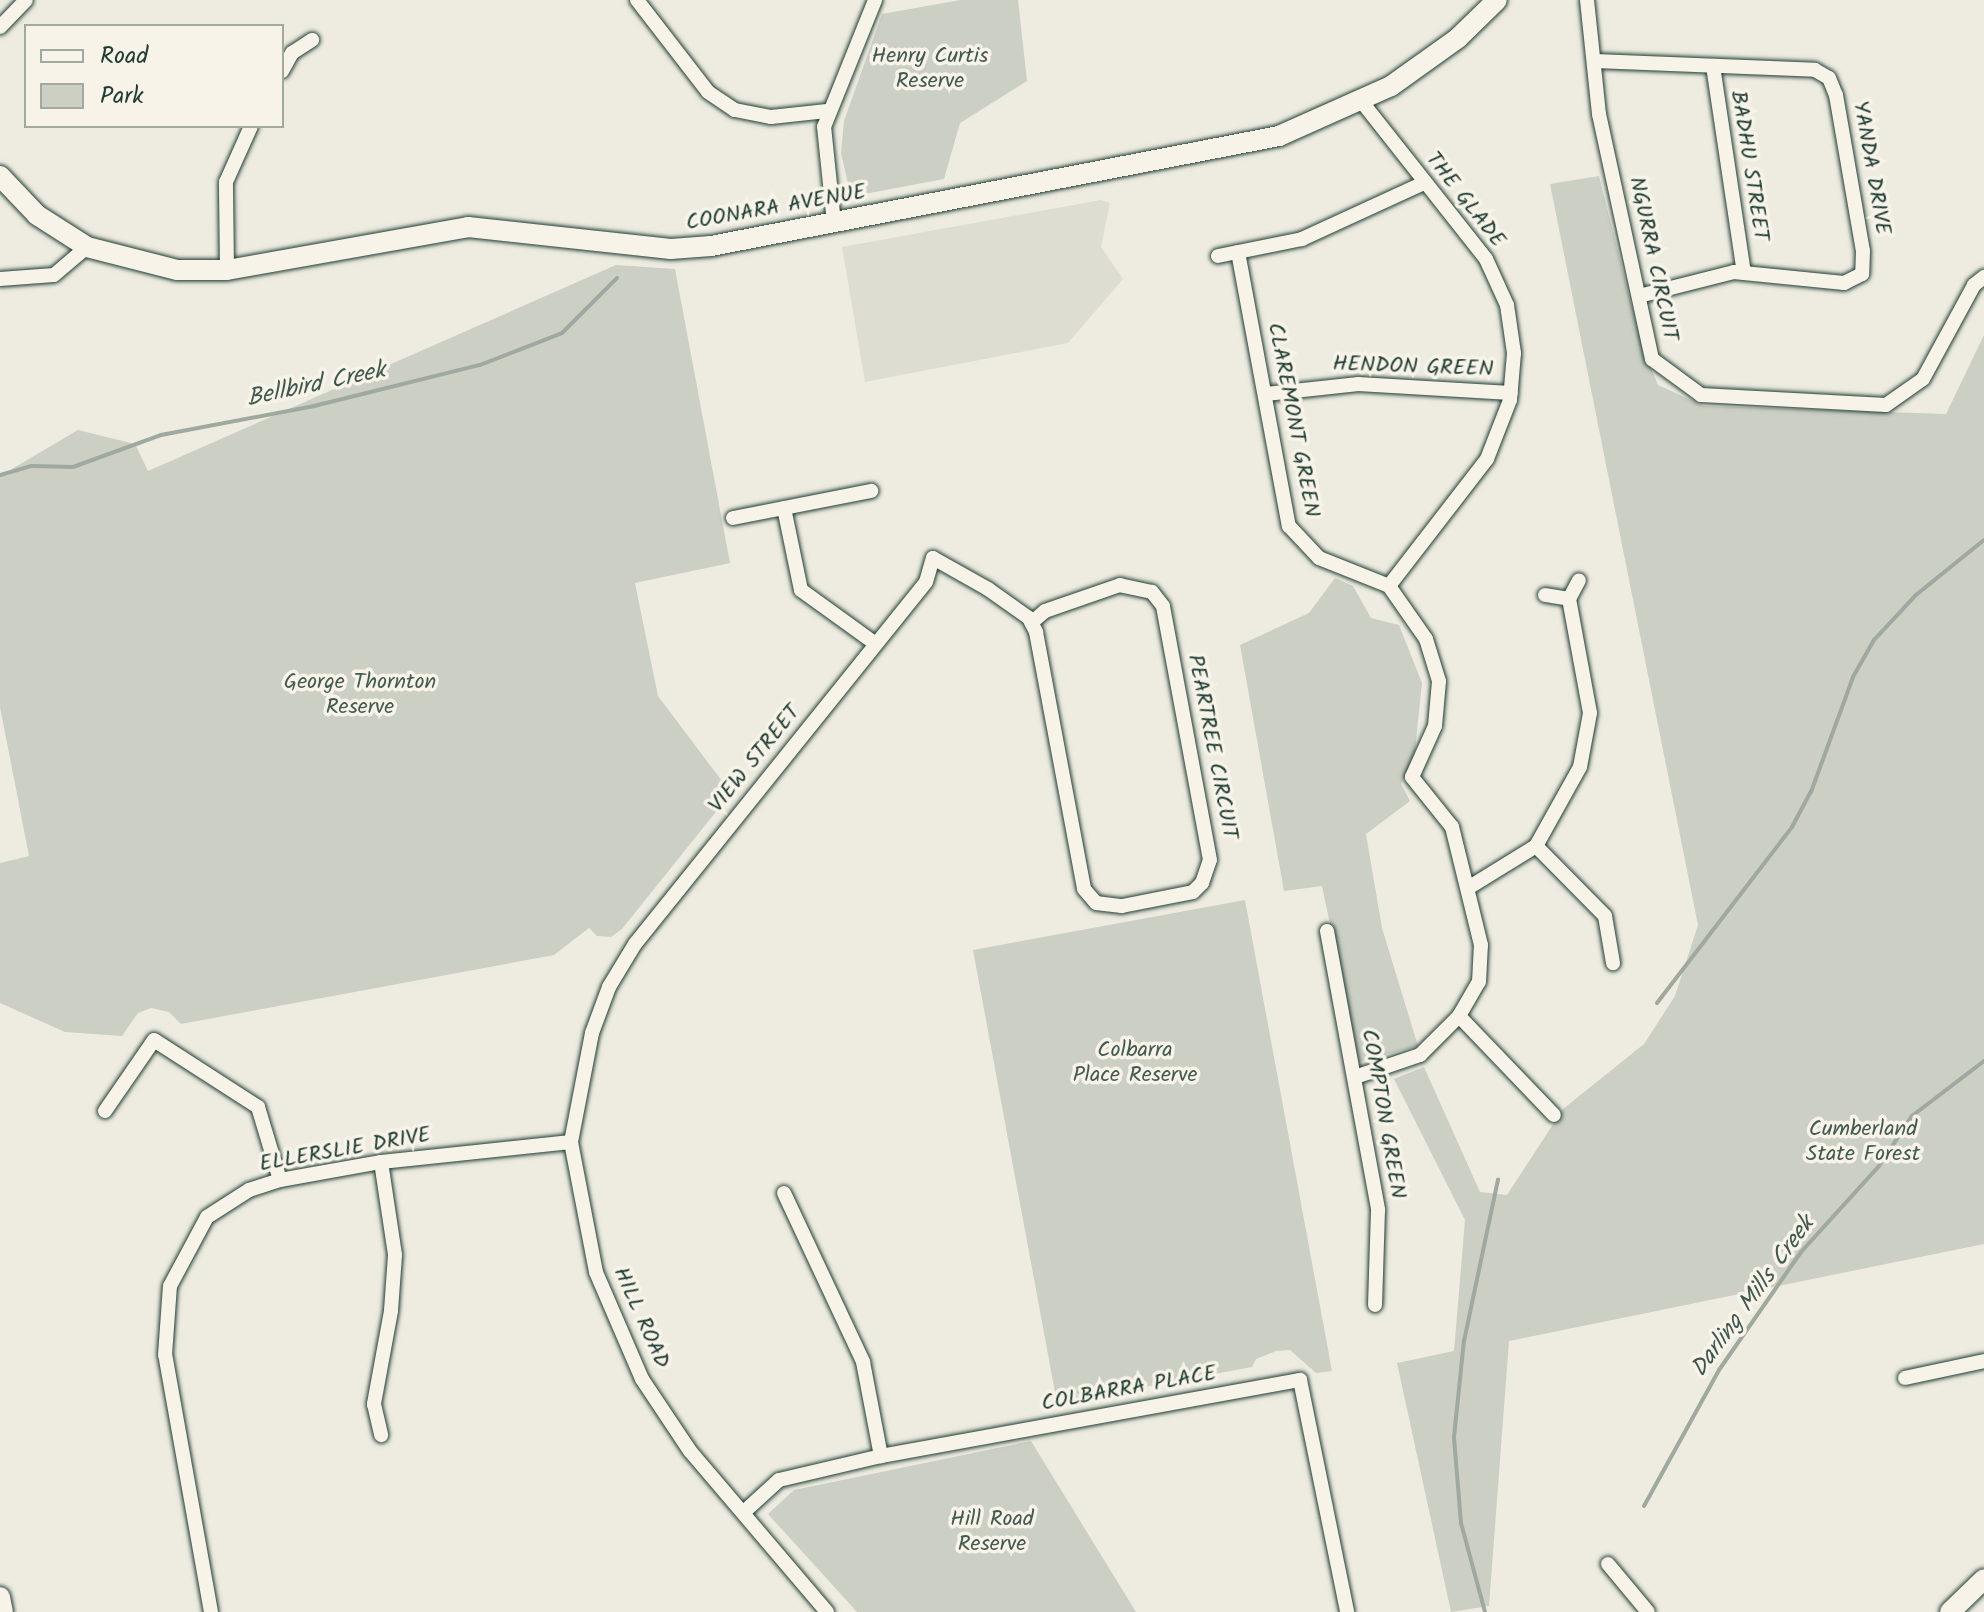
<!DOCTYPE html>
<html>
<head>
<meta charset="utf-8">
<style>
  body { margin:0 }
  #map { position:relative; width:1984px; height:1612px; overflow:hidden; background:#eeece1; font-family:Kalam,sans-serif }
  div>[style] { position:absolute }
  .built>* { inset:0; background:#ddddd2 }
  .green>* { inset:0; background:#cccfc4 }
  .stream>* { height:4px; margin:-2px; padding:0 2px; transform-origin:2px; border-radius:2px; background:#9fa99f }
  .roads { filter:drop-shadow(0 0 2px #1f3d34) drop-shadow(0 0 2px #1f3d34) }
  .street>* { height:14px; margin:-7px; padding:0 7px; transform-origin:7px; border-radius:7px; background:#f7f3e8 }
  .secondary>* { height:20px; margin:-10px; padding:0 10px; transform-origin:10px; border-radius:10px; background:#f7f3e8 }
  span { translate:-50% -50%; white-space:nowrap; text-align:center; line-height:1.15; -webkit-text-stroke:7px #f7f3e8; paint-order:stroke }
  .park-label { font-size:22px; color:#425a51 }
  .street-label { font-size:22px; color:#1f3d34 }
  .water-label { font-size:24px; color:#3f584f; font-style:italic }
  .legend { position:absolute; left:24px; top:24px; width:260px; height:104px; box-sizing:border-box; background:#f7f3e8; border:2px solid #a1aaa0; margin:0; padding:10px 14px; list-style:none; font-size:24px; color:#1f3d34 }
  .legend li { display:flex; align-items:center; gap:16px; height:40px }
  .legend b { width:40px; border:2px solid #a1aaa0 }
</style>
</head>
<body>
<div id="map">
  <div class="built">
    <div style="clip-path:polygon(1101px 200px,1110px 203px,1101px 247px,1123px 279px,1068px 343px,865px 382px,842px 247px)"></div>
  </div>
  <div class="green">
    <div style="clip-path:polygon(960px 0,1018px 0,1027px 81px,960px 123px,944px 179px,859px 195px,849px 188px,841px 153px,844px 121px,882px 14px)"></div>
    <div style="clip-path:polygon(1599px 176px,1642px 347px,1658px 385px,1704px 406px,1946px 414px,1984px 335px,1984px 1244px,1509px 1341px,1489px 1606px,1451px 1612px,1397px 1363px,1454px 1351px,1465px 1220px,1394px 1079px,1424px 1067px,1480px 1192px,1507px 1195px,1563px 1109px,1644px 1044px,1675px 996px,1698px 925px,1550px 184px)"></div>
    <div style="clip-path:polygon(616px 265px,675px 269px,730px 563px,635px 583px,658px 696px,731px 793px,622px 929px,611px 937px,597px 936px,589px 928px,554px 955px,181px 1024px,169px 1012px,151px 1008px,138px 1013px,122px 1036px,65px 1032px,0 1003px,0 863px,29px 856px,0 707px,0 476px,78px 430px,135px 444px,148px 471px)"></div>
    <div style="clip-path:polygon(1335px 578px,1353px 586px,1371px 618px,1399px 625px,1422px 683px,1414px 760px,1401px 784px,1410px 801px,1366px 834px,1382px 928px,1418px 1046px,1359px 1062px,1322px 886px,1284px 891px,1240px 645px,1309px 613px)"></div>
    <div style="clip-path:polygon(1245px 900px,1332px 1371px,1316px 1373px,1290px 1350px,1276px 1351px,1256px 1359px,1252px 1367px,1057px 1403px,973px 950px)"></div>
    <div style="clip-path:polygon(1031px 1441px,1136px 1612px,857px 1612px,768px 1514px,794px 1490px)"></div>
  </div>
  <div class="stream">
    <div style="left:0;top:475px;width:32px;rotate:-16deg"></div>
    <div style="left:31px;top:466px;width:42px;rotate:1.4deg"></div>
    <div style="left:73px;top:467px;width:94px;rotate:-20deg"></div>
    <div style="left:161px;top:435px;width:156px;rotate:-10.7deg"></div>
    <div style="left:314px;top:406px;width:171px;rotate:-13.9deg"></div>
    <div style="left:480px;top:365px;width:88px;rotate:-21.3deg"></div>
    <div style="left:562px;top:333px;width:78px;rotate:-45deg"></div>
    <div style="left:1657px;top:1003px;width:222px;rotate:-52.5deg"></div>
    <div style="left:1792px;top:827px;width:40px;rotate:-62deg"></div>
    <div style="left:1811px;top:792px;width:122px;rotate:-69.9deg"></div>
    <div style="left:1853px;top:677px;width:43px;rotate:-60.4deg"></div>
    <div style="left:1874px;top:640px;width:62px;rotate:-47deg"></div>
    <div style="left:1916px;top:595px;width:87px;rotate:-39deg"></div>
    <div style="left:1644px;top:1506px;width:155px;rotate:-61.1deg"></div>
    <div style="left:1719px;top:1370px;width:144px;rotate:-55.2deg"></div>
    <div style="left:1801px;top:1252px;width:116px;rotate:-47.8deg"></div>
    <div style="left:1879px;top:1166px;width:60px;rotate:-56.6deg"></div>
    <div style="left:1912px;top:1116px;width:91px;rotate:-37.4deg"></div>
    <div style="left:1485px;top:1612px;width:92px;rotate:-105.1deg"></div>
    <div style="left:1461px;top:1523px;width:86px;rotate:-94.7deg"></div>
    <div style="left:1454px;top:1437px;width:97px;rotate:-84.1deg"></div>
    <div style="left:1464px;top:1341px;width:165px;rotate:-78.1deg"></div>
  </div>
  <div class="roads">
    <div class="street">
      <div style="left:637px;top:0;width:116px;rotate:52.3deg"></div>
      <div style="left:708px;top:92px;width:32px;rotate:34deg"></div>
      <div style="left:735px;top:110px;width:37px;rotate:11deg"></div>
      <div style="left:771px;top:117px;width:56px;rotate:-6.1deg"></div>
      <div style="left:1587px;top:0;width:115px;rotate:84deg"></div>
      <div style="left:1599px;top:114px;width:251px;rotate:77.8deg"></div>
      <div style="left:1652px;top:359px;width:61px;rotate:36.3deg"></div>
      <div style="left:1701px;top:395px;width:185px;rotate:3.1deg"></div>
      <div style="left:1886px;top:405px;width:45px;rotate:-35.1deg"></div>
      <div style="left:1923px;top:379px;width:107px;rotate:-61.5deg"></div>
      <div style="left:1974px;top:285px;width:13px;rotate:-39deg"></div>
      <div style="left:0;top:27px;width:37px;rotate:-46deg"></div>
      <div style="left:1595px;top:61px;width:220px;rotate:2.3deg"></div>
      <div style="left:1815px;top:70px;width:16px;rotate:30deg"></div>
      <div style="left:1829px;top:78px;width:18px;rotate:68deg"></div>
      <div style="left:1836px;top:95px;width:158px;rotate:80.2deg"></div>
      <div style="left:1863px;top:251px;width:23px;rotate:92deg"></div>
      <div style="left:1862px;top:274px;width:20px;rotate:153deg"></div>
      <div style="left:1844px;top:283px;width:111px;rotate:-174.3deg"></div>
      <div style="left:1734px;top:272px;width:98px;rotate:165.8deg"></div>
      <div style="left:1713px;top:66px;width:209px;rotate:81.5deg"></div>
      <div style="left:282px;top:71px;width:21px;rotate:-61deg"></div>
      <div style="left:292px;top:53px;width:24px;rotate:-33deg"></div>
      <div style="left:1362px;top:102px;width:200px;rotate:51.7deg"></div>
      <div style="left:1486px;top:259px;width:51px;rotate:65.5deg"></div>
      <div style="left:1507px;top:305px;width:49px;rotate:81.7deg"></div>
      <div style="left:1514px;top:353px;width:47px;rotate:94.9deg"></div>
      <div style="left:1510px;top:400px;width:63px;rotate:111.3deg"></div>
      <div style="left:1487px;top:459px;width:160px;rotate:127.7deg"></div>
      <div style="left:834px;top:223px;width:97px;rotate:-95.9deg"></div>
      <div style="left:824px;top:127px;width:137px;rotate:-68.1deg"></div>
      <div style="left:1238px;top:252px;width:279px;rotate:79.5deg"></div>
      <div style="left:1289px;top:526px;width:44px;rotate:46.8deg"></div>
      <div style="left:1319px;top:558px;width:75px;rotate:21.8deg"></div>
      <div style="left:1218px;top:256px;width:86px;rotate:-11.4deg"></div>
      <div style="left:1302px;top:239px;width:134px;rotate:-24.7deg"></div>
      <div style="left:227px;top:270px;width:88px;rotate:-90.7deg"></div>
      <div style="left:226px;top:182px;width:61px;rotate:-65.9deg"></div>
      <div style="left:0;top:279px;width:54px;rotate:-4.2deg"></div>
      <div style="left:54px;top:275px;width:43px;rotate:-40.3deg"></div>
      <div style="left:1266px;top:394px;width:93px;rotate:-6.2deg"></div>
      <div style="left:1358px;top:384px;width:153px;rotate:3.4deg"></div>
      <div style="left:784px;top:508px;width:84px;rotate:78.3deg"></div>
      <div style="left:801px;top:590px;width:92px;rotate:35.8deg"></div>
      <div style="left:733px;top:518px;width:141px;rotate:-11.1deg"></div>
      <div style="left:1545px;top:595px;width:24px;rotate:9deg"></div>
      <div style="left:1536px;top:846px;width:98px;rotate:45.4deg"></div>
      <div style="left:1605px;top:916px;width:48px;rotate:80.3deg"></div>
      <div style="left:1468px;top:888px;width:80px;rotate:-31.7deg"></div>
      <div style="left:1536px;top:846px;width:90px;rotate:-60.9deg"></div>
      <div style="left:1580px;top:767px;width:55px;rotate:-79.5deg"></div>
      <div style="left:1590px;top:713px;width:116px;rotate:-100.4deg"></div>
      <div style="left:1569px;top:599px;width:21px;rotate:-62deg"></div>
      <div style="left:1327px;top:931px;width:284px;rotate:79.6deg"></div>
      <div style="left:1378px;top:1210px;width:95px;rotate:91.8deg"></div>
      <div style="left:1459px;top:1016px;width:137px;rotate:46.2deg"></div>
      <div style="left:1355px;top:1077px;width:69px;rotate:-18.7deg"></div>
      <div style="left:1420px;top:1055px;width:55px;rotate:-45deg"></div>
      <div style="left:1459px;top:1016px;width:39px;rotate:-60deg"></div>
      <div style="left:1479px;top:982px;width:37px;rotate:-87deg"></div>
      <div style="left:1481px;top:945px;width:122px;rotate:-103.8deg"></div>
      <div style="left:1452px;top:827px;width:64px;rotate:-128.7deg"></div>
      <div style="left:1412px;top:777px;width:56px;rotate:-65.7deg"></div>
      <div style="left:1435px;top:726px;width:45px;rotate:-84.9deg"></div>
      <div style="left:1439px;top:681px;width:44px;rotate:-107.2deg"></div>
      <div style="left:1426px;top:639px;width:65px;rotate:-124.9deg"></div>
      <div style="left:105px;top:1111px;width:86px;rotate:-55.4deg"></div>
      <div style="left:154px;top:1040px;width:124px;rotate:32.8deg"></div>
      <div style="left:258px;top:1107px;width:76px;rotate:73.2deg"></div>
      <div style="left:381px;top:1162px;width:94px;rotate:81.4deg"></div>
      <div style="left:395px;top:1255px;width:56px;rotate:94.1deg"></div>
      <div style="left:391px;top:1311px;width:95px;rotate:100.4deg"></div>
      <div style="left:374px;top:1404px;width:32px;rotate:77deg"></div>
      <div style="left:784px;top:1193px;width:187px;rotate:64.9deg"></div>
      <div style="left:863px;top:1362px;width:96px;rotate:79.2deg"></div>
      <div style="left:1905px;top:1378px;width:81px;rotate:-12.1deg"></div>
      <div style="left:745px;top:1511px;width:46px;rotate:-42.4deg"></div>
      <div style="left:779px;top:1480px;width:105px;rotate:-13.2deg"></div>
      <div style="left:881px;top:1456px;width:426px;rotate:-10.3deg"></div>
      <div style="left:1300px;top:1380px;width:237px;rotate:78.5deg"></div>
      <div style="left:1608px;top:1564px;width:62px;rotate:50.2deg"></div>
      <div style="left:211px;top:1612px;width:261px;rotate:-100.1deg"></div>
      <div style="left:165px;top:1355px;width:69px;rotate:-85.9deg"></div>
      <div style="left:170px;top:1286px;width:78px;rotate:-61.8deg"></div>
      <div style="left:207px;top:1217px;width:50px;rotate:-32.7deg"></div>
      <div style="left:249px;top:1190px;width:33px;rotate:-18deg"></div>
      <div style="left:280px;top:1180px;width:103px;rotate:-10.1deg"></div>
      <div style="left:381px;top:1162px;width:191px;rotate:-6deg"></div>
      <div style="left:827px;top:1612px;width:211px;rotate:-130.4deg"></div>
      <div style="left:690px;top:1451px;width:87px;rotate:-123.7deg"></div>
      <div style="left:642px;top:1379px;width:116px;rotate:-113.3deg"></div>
      <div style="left:596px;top:1272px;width:132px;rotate:-100.9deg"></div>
      <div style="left:571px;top:1142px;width:111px;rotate:-79.1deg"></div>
      <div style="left:592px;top:1033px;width:49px;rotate:-69.7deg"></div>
      <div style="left:609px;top:987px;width:50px;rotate:-58.8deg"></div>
      <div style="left:635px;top:944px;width:464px;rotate:-51.2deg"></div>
      <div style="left:926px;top:582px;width:25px;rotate:-74deg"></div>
      <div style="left:933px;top:558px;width:63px;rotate:29.4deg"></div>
      <div style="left:988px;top:589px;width:50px;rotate:35.3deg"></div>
      <div style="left:1029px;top:618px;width:16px;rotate:63deg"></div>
      <div style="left:1036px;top:632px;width:261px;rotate:79.4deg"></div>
      <div style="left:1084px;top:889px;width:18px;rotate:49deg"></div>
      <div style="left:1096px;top:903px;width:26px;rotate:7deg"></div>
      <div style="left:1122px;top:906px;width:72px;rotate:-11.2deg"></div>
      <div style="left:1193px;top:892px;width:13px;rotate:-45deg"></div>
      <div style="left:1202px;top:883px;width:24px;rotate:-71deg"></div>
      <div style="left:1210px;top:860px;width:258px;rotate:-100.5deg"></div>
      <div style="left:1163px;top:606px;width:18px;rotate:-128deg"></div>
      <div style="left:1152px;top:592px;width:33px;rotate:-168deg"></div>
      <div style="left:1120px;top:585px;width:79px;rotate:160.9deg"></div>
      <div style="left:1045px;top:611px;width:18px;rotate:139deg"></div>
    </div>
    <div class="secondary">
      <div style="left:0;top:176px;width:54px;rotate:46.5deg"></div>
      <div style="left:37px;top:215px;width:59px;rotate:32.6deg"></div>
      <div style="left:87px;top:247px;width:93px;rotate:14.3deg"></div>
      <div style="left:177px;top:270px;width:50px"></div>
      <div style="left:227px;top:270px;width:245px;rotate:-10.1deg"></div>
      <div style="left:468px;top:227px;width:204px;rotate:6.2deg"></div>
      <div style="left:671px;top:249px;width:40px;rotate:-4.3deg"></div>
      <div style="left:711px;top:246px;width:579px;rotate:-10.96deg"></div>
      <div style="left:1279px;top:136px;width:123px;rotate:-24.1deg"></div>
      <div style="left:1391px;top:86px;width:82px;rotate:-35.6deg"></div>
      <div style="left:1458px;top:38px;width:54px;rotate:-44.3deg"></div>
      <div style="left:0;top:1597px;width:15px;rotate:79deg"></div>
      <div style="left:1950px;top:1612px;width:47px;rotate:-44.1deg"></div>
    </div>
  </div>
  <div class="park-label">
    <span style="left:930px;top:69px">Henry Curtis<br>Reserve</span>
    <span style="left:360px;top:695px">George Thornton<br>Reserve</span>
    <span style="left:1135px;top:1063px">Colbarra<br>Place Reserve</span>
    <span style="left:1863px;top:1142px">Cumberland<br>State Forest</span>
    <span style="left:992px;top:1532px">Hill Road<br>Reserve</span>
  </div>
  <div class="street-label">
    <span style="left:1749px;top:166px;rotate:81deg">BADHU STREET</span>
    <span style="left:1871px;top:168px;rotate:80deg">YANDA DRIVE</span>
    <span style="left:1465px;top:200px;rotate:52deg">THE GLADE</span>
    <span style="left:776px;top:208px;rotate:-10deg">COONARA AVENUE</span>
    <span style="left:1653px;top:259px;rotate:78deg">NGURRA CIRCUIT</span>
    <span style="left:1413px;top:367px;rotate:2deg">HENDON GREEN</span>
    <span style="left:1293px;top:420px;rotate:79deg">CLAREMONT GREEN</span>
    <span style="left:1212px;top:747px;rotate:79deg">PEARTREE CIRCUIT</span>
    <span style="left:755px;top:759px;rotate:-51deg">VIEW STREET</span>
    <span style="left:1383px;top:1114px;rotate:80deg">COMPTON GREEN</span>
    <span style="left:345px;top:1150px;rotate:-10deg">ELLERSLIE DRIVE</span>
    <span style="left:641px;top:1318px;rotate:66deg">HILL ROAD</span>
    <span style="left:1129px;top:1389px;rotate:-10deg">COLBARRA PLACE</span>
  </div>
  <div class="water-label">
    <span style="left:316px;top:385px;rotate:-12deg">Bellbird Creek</span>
    <span style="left:1753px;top:1297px;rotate:-54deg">Darling Mills Creek</span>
  </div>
  <ul class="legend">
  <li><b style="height:10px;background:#f7f3e8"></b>Road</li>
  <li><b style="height:22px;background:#cccfc4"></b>Park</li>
  </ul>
</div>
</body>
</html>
